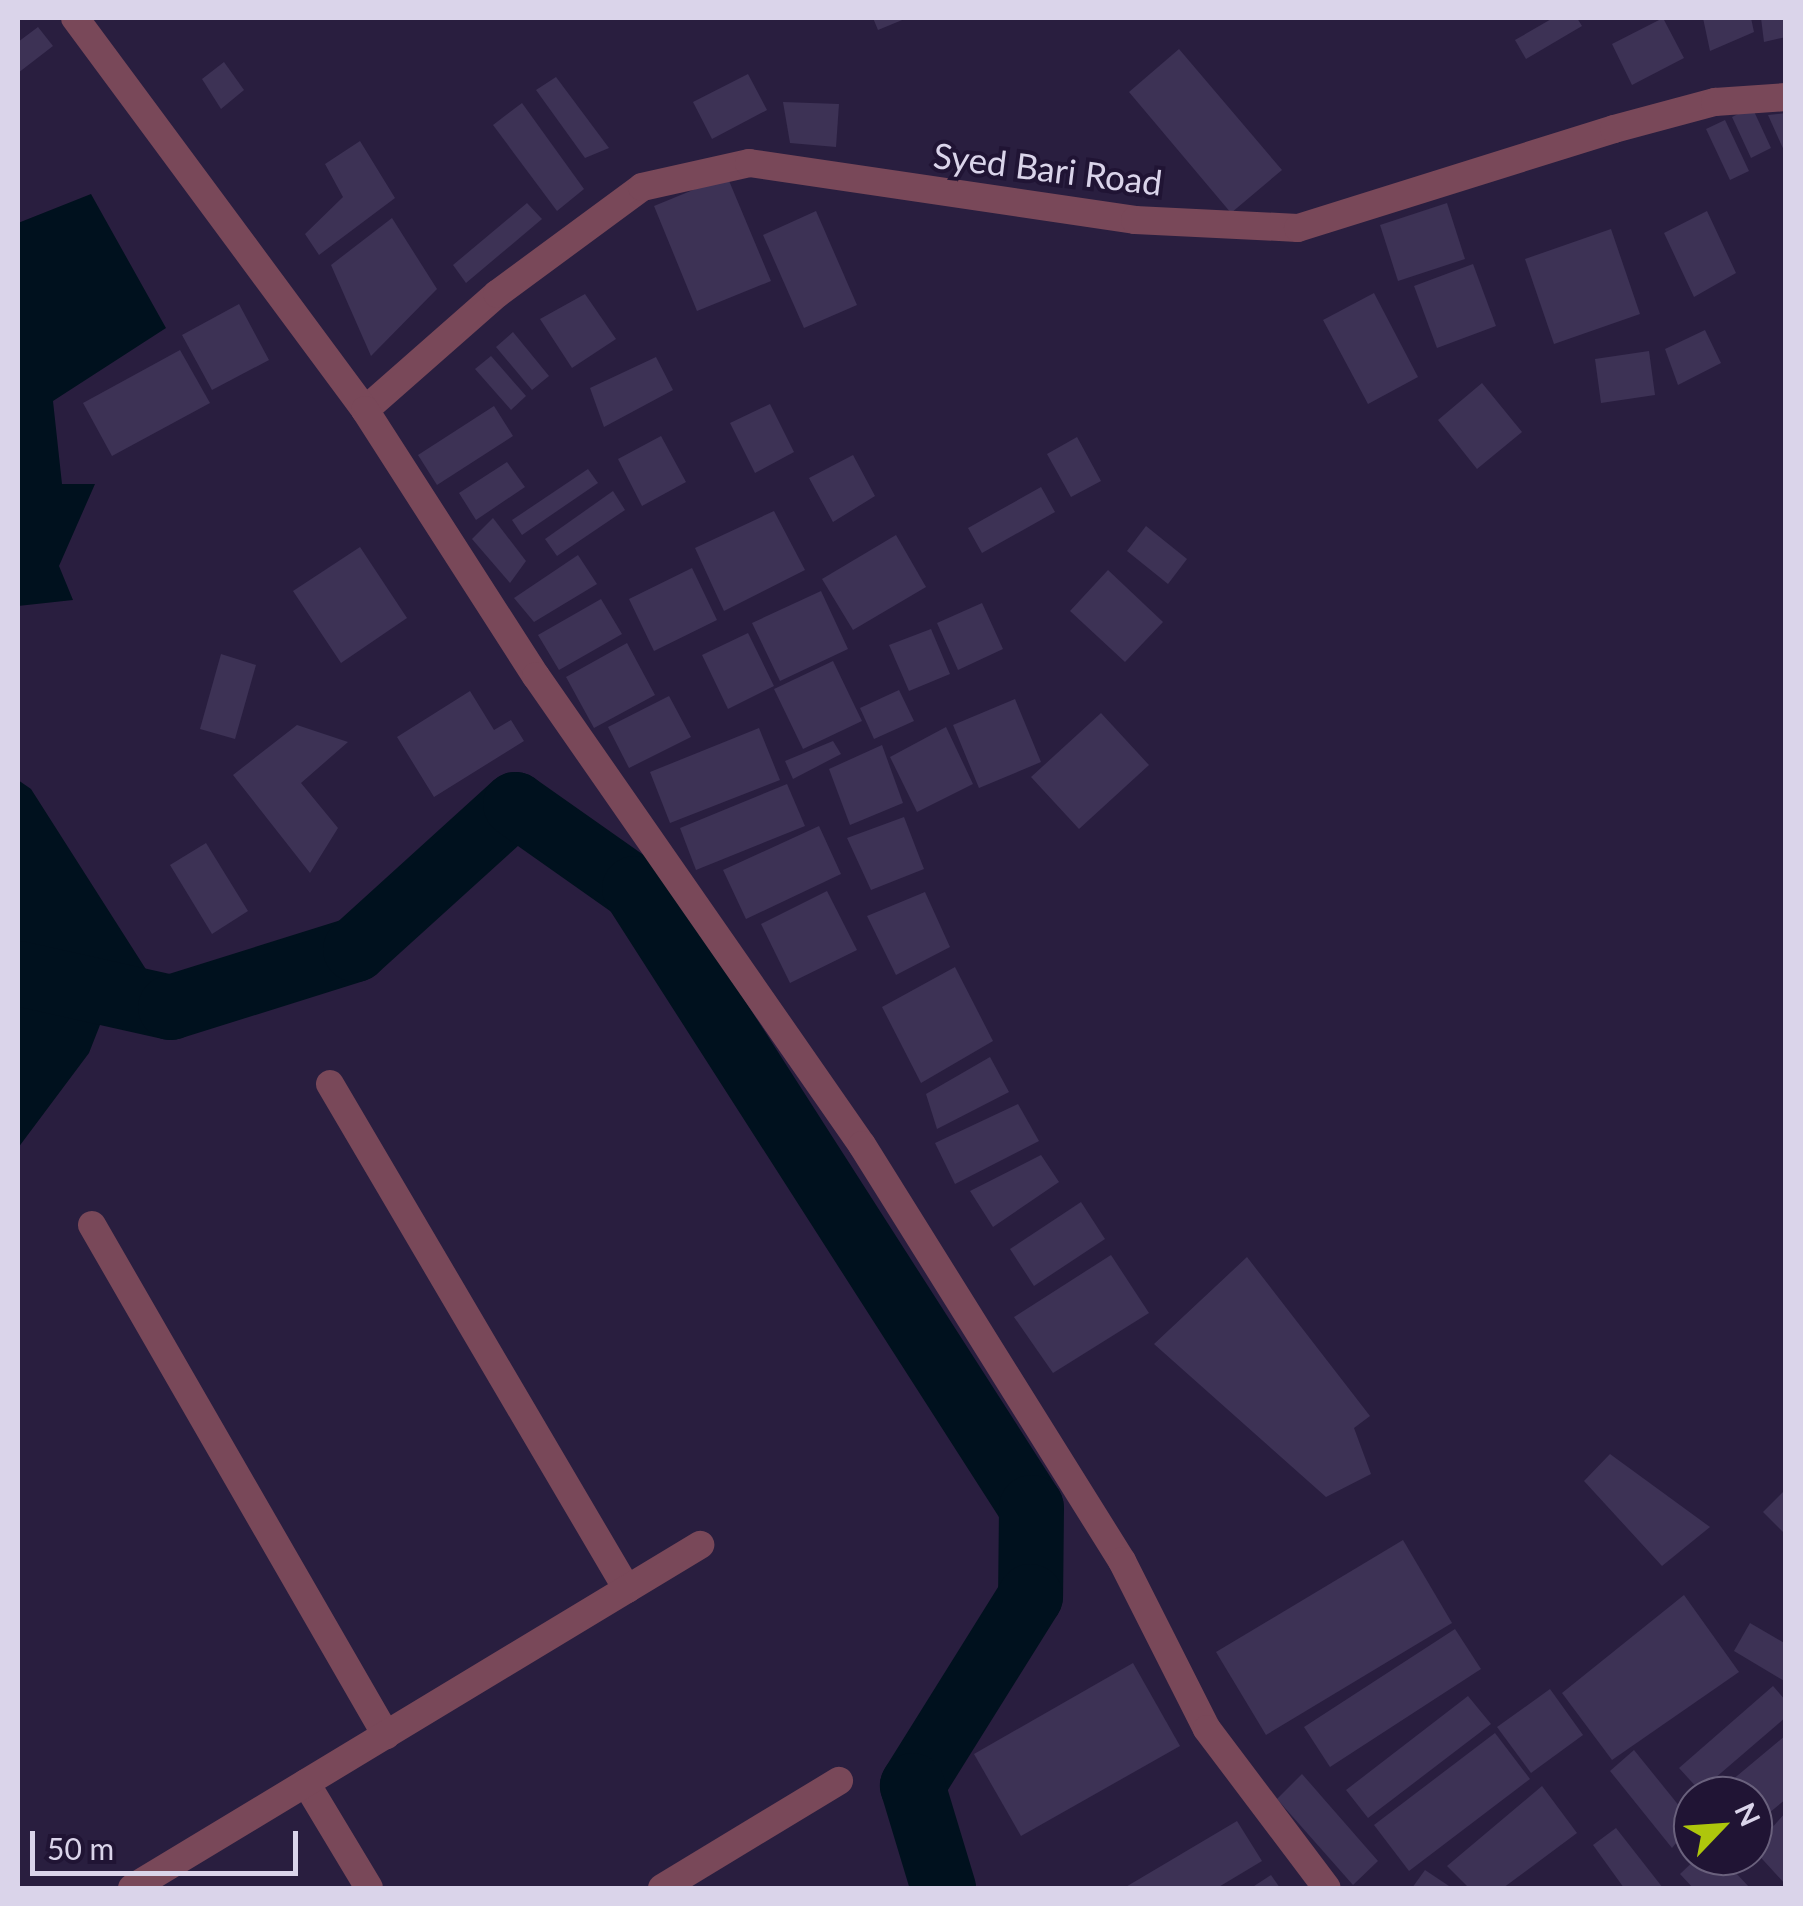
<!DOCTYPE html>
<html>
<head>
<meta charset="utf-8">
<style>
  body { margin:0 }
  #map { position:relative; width:1803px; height:1906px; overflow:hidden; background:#291e3f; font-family:Lato,sans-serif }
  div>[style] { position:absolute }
  .water>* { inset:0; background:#00111e }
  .river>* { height:65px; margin:-32.5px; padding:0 32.5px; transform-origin:32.5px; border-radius:32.5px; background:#00111e }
  .building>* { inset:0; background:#3d3255 }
  .minor>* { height:28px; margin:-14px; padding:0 14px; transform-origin:14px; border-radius:14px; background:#794859 }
  .tertiary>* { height:28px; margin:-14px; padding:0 14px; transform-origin:14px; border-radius:14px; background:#794859 }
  span { translate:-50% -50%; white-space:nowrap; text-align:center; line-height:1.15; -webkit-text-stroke:8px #201434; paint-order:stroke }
  .street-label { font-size:35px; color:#dad4ea }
  .frame { position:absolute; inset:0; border:20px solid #dad4ea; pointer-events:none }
  .north { position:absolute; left:1673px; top:1776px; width:100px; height:100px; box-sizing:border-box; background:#201434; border:2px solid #6a617d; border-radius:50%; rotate:65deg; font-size:28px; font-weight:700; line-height:40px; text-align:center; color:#dad4ea }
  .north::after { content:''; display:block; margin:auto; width:35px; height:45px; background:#aec60c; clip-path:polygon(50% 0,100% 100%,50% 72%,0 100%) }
  .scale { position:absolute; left:30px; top:1831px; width:268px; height:45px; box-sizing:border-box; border:5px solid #dad4ea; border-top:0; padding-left:12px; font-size:30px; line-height:35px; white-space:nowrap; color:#dad4ea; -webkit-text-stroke:8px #201434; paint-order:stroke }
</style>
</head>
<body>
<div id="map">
  <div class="water">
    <div style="clip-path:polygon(91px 194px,166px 328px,53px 401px,62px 484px,95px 484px,59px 566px,73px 600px,18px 606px,18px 223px)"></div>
    <div style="clip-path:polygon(18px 780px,31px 789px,170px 1007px,100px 1025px,89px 1053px,18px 1148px)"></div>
  </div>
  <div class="river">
    <div style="left:18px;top:973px;width:156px;rotate:12.6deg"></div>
    <div style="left:170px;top:1007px;width:194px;rotate:-17.4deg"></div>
    <div style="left:355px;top:949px;width:216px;rotate:-42.2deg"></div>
    <div style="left:515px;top:804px;width:146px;rotate:35.2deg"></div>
    <div style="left:634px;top:888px;width:735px;rotate:57.33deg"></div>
    <div style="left:1031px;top:1507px;width:89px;rotate:90.6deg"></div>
    <div style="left:1030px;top:1596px;width:223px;rotate:122deg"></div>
    <div style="left:912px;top:1785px;width:108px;rotate:73.2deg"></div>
  </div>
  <div class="building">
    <div style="clip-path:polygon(873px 18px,907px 18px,878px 30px)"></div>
    <div style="clip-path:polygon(1553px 18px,1577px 18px,1582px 26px,1526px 59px,1515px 40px)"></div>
    <div style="clip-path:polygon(1663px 18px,1684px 58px,1632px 85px,1612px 44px)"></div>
    <div style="clip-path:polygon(1703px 18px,1751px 18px,1754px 32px,1710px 51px)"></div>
    <div style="clip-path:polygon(1761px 18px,1786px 18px,1786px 37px,1764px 42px)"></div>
    <div style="clip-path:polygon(38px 27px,53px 46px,18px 73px,18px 42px)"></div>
    <div style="clip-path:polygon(1179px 49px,1282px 170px,1231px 213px,1129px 92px)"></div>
    <div style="clip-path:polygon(224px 62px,244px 90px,221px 109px,202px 79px)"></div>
    <div style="clip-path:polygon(748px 74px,767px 110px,712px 139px,693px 102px)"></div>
    <div style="clip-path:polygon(556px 77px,609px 148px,585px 158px,536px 90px)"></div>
    <div style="clip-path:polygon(783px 102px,839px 104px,836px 147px,790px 143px)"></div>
    <div style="clip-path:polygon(522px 103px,584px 189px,557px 211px,493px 125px)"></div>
    <div style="clip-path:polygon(1752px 107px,1771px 148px,1751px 158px,1732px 117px)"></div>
    <div style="clip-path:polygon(1786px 113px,1786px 155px,1768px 115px)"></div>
    <div style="clip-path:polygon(1725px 120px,1749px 171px,1730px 180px,1706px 129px)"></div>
    <div style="clip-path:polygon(360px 141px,395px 198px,319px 255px,305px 234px,343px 197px,325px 164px)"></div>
    <div style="clip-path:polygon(727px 176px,771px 281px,697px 311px,654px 206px)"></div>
    <div style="clip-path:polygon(527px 203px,542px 219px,466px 283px,453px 265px)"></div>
    <div style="clip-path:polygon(1447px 203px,1465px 259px,1398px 281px,1380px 225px)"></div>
    <div style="clip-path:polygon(816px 211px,857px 305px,804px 328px,763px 235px)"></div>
    <div style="clip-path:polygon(1707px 211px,1736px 273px,1694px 297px,1664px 233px)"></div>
    <div style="clip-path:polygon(392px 218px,437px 289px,371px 356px,331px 265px)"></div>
    <div style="clip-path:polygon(1611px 229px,1640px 314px,1554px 344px,1525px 259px)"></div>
    <div style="clip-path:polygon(1473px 264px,1496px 326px,1437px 348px,1414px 286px)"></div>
    <div style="clip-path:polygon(1374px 293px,1418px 377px,1368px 404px,1323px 320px)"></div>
    <div style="clip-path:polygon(585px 294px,616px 339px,572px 368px,540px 319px)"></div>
    <div style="clip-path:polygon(239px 304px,269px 360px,212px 390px,182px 335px)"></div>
    <div style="clip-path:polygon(1705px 330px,1721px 363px,1678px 385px,1665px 349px)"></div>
    <div style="clip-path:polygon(513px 332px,549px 376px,532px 390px,496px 347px)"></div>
    <div style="clip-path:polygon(180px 350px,210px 403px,112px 456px,83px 403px)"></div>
    <div style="clip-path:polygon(1649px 351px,1655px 395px,1601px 403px,1595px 359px)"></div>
    <div style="clip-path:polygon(491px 356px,526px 396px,511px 410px,475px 369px)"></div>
    <div style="clip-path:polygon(656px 357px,673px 390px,604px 427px,590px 388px)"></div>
    <div style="clip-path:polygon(1482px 383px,1522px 432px,1477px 469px,1438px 420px)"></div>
    <div style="clip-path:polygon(770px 404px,794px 452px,755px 473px,730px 423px)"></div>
    <div style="clip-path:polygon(494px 406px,513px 436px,437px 485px,418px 455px)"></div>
    <div style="clip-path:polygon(661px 436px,686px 482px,642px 506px,618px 459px)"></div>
    <div style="clip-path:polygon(1077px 437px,1101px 481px,1071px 497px,1047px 454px)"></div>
    <div style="clip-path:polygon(853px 455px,875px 496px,833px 522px,809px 478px)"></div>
    <div style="clip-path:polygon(507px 462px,525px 487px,476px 520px,459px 493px)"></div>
    <div style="clip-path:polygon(588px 469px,598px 483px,522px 535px,512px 520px)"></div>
    <div style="clip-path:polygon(1041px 487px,1055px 512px,982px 553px,968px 528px)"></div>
    <div style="clip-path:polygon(613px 491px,625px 510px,557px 556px,545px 539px)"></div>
    <div style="clip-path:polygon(774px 511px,805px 570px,724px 611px,695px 548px)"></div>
    <div style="clip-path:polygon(493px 518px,526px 561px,510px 583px,472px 539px)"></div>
    <div style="clip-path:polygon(1146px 526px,1187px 559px,1168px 584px,1127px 551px)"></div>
    <div style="clip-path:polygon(896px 535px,926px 587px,853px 630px,822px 579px)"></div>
    <div style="clip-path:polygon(360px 547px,407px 618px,341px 663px,293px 591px)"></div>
    <div style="clip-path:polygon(578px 555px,597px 584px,534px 622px,514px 598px)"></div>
    <div style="clip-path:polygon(692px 568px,717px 620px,654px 651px,629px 599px)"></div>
    <div style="clip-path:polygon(1108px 570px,1163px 622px,1125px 662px,1070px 611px)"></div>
    <div style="clip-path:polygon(821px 591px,848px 649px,780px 681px,752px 623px)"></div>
    <div style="clip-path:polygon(601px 599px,622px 634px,559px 670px,538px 635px)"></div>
    <div style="clip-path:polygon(982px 603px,1003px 649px,958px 670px,937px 623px)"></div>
    <div style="clip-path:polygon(931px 629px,950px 674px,909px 691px,889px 645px)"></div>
    <div style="clip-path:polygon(748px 633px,774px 686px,728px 709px,702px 655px)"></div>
    <div style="clip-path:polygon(627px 643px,655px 695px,594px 728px,566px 677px)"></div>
    <div style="clip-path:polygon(221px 654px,256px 665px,235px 739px,200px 729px)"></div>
    <div style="clip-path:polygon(833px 661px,862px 721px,803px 749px,774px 689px)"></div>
    <div style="clip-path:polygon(899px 690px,914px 721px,874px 739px,860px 708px)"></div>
    <div style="clip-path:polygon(470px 691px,494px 730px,511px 720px,524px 741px,434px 797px,397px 737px)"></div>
    <div style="clip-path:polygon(669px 696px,691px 737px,629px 768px,608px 727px)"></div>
    <div style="clip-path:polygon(1015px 699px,1041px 762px,979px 788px,953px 725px)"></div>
    <div style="clip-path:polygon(1101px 713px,1149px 765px,1079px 829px,1031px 777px)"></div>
    <div style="clip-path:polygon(297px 725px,348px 742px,301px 783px,338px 828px,310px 873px,233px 775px)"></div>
    <div style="clip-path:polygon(946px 727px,973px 784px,917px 812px,890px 757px)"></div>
    <div style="clip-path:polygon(759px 728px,780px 780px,670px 823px,650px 772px)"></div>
    <div style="clip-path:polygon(833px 741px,841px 754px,793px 779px,785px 761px)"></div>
    <div style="clip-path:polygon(882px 745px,903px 803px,850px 825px,829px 769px)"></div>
    <div style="clip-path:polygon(787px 784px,805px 826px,696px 870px,680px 828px)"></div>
    <div style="clip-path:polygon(904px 817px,924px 869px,871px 890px,847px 838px)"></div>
    <div style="clip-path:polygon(819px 826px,841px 874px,746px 919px,723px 870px)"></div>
    <div style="clip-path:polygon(206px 843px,248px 911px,212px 934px,170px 865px)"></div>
    <div style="clip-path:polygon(827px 891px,857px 950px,790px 983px,761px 924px)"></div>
    <div style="clip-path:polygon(925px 892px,950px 947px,896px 975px,867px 916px)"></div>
    <div style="clip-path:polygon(955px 967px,993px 1041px,921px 1083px,882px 1007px)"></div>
    <div style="clip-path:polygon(990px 1057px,1009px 1092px,937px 1129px,926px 1094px)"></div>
    <div style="clip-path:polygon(1018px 1104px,1039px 1141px,955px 1184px,935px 1143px)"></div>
    <div style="clip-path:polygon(1041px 1155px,1059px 1182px,993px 1227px,970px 1191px)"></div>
    <div style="clip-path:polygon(1081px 1202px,1105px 1239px,1034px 1286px,1010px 1249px)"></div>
    <div style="clip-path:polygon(1111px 1255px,1149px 1313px,1053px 1373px,1014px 1317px)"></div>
    <div style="clip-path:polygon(1247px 1257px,1370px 1416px,1354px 1428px,1371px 1474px,1326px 1497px,1154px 1344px)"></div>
    <div style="clip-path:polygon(1610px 1454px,1710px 1527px,1662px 1566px,1584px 1481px)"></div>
    <div style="clip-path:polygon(1786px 1489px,1786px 1535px,1763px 1512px)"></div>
    <div style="clip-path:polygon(1403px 1540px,1452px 1623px,1266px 1735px,1216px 1652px)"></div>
    <div style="clip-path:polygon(1684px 1595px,1739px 1672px,1612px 1760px,1562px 1693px)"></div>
    <div style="clip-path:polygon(1750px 1623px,1786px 1644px,1786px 1682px,1734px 1651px)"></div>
    <div style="clip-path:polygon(1455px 1629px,1481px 1669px,1330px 1767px,1304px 1727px)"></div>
    <div style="clip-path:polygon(1133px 1663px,1180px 1746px,1021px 1836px,974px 1754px)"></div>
    <div style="clip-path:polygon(1773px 1686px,1786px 1701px,1786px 1717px,1700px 1791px,1679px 1768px)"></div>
    <div style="clip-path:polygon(1550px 1689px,1583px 1735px,1531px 1773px,1497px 1727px)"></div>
    <div style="clip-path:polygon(1468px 1696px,1491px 1724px,1368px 1818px,1346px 1790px)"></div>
    <div style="clip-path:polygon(1495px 1733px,1530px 1779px,1409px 1871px,1374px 1825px)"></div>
    <div style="clip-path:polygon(1786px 1735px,1786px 1799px,1753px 1826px,1753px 1796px,1713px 1796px)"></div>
    <div style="clip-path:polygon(1634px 1750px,1693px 1823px,1672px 1848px,1610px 1771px)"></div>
    <div style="clip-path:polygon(1302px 1774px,1378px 1861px,1353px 1885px,1277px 1799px)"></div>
    <div style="clip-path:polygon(1542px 1786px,1577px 1833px,1503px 1888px,1469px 1888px,1447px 1866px)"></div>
    <div style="clip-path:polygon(1786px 1812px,1786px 1885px,1753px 1849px)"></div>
    <div style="clip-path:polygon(1237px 1821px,1262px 1861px,1217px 1888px,1124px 1888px)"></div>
    <div style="clip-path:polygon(1616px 1828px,1663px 1888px,1624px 1888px,1593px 1845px)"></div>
    <div style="clip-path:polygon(1699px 1856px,1720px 1856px,1750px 1888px,1693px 1888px,1680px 1874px)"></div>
    <div style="clip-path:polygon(1425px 1870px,1452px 1888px,1412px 1888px)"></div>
    <div style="clip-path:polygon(1271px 1875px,1280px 1888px,1251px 1888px)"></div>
  </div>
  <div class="minor">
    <div style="left:365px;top:410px;width:176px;rotate:-41.3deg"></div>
    <div style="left:497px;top:294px;width:180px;rotate:-36.4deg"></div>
    <div style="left:642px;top:187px;width:110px;rotate:-12.6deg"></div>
    <div style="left:749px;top:163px;width:390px;rotate:8.4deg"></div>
    <div style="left:1135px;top:220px;width:163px;rotate:2.8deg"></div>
    <div style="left:1298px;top:228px;width:331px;rotate:-17.4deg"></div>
    <div style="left:1614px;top:129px;width:105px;rotate:-15deg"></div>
    <div style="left:1715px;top:102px;width:71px;rotate:-4deg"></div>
    <div style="left:330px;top:1084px;width:586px;rotate:59.54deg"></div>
    <div style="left:92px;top:1225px;width:589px;rotate:60.04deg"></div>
    <div style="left:306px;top:1783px;width:122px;rotate:59deg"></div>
    <div style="left:132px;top:1888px;width:664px;rotate:-31.13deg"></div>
    <div style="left:662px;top:1888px;width:207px;rotate:-31.2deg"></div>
  </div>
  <div class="tertiary">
    <div style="left:75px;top:18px;width:488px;rotate:53.5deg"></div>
    <div style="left:365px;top:410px;width:316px;rotate:57.3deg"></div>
    <div style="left:536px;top:676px;width:571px;rotate:55.2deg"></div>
    <div style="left:862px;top:1145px;width:491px;rotate:58deg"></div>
    <div style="left:1122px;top:1561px;width:188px;rotate:63.2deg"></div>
    <div style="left:1207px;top:1729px;width:199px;rotate:53deg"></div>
  </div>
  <div class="street-label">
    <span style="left:1048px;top:168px;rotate:7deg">Syed Bari Road</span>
  </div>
  <div class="frame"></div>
  <div class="north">N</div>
  <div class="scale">50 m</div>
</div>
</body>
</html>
